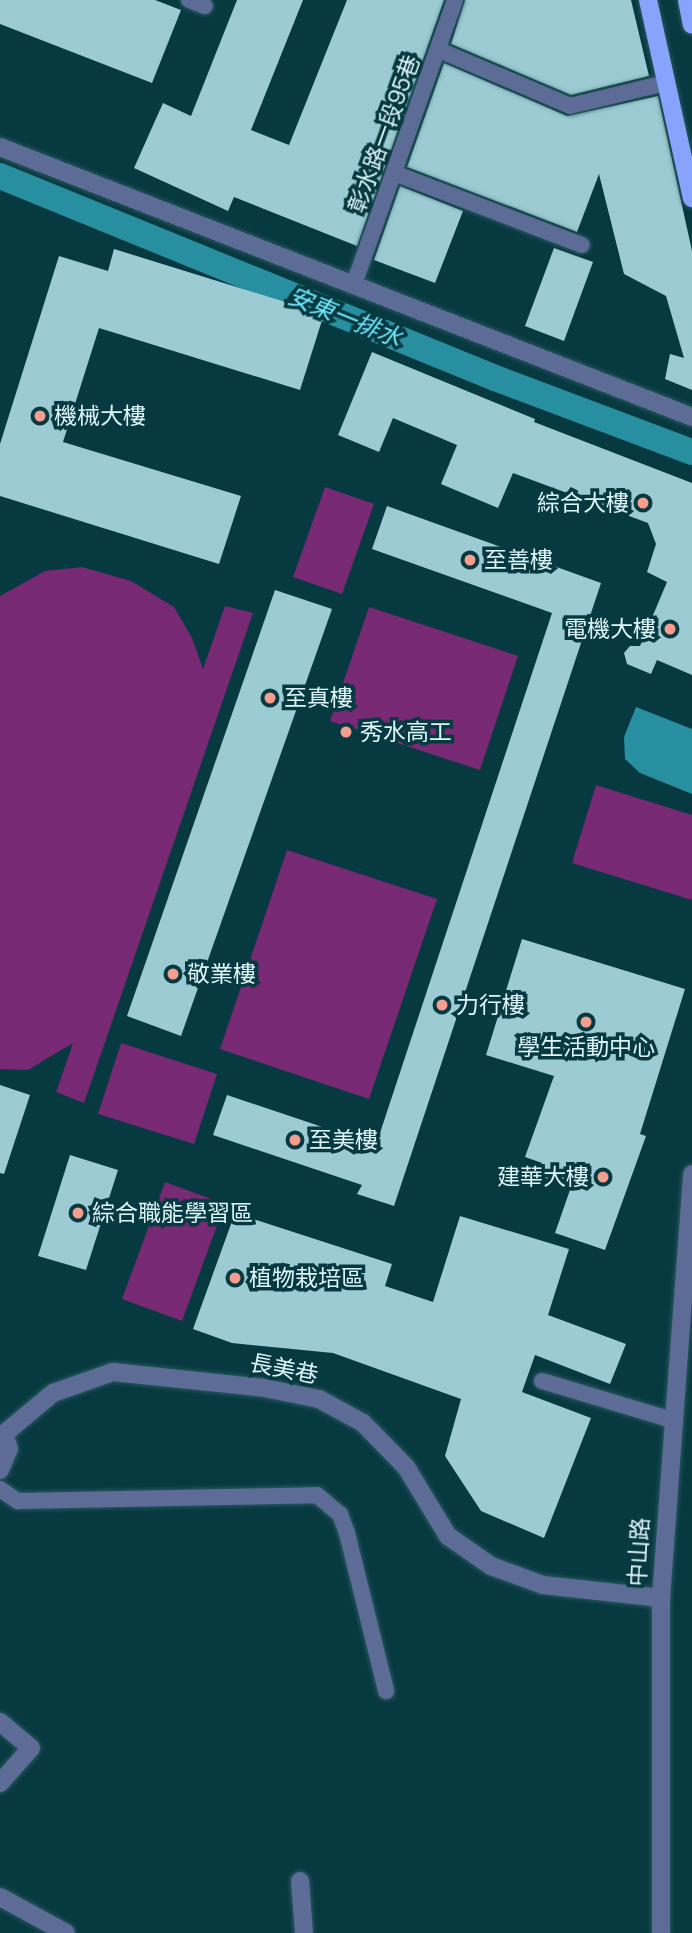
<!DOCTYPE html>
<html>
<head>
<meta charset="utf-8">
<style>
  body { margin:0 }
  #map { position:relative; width:692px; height:1933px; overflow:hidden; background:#073940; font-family:"Space Grotesk","Noto Sans TC",sans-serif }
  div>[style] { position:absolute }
  .green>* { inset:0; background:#772973 }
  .water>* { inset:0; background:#278f9f }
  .canal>* { height:26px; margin:-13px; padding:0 13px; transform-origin:13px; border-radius:13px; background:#278f9f }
  .building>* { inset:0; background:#9ccbd3 }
  .roads { filter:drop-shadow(0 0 2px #29575e) drop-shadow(0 0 2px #29575e) }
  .service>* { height:16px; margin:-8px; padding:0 8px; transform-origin:8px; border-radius:8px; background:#5d6c97 }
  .minor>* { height:18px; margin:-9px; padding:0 9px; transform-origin:9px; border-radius:9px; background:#5d6c97 }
  .tertiary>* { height:18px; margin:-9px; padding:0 9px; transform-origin:9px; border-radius:9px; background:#5d6c97 }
  .primary>* { height:18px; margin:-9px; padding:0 9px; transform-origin:9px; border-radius:9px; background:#87a3fb }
  .dots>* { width:19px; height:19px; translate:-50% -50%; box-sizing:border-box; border:4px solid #073940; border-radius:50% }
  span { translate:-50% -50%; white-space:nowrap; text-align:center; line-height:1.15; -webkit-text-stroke:7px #073940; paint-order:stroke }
  .street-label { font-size:23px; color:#ddf5f9 }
  .poi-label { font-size:23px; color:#ddf5f9 }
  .left { translate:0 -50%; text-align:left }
  .right { translate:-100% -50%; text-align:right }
  .water-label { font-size:24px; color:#70e9fd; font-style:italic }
</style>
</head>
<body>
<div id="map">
  <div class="green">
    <div style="clip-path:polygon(325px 487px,374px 504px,342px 594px,293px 577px)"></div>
    <div style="clip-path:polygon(82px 567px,131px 581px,174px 607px,192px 638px,203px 669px,225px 606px,253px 613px,84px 1103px,56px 1092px,73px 1043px,28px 1070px,0 1069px,0 596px,45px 571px)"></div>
    <div style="clip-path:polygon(369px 607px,518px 656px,480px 770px,330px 721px)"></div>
    <div style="clip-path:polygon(596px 785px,692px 815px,692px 900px,572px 863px)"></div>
    <div style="clip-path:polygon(287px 850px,437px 899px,369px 1099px,220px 1049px)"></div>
    <div style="clip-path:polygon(121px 1043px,217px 1074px,194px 1144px,98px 1114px)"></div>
    <div style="clip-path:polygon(165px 1182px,225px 1204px,182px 1321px,122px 1299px)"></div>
  </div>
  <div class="water">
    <div style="clip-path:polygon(636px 707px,692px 729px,692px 794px,640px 773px,625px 759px,624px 737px)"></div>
  </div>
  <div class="canal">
    <div style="left:0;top:176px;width:535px;rotate:22.2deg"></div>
    <div style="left:495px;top:378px;width:210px;rotate:20.6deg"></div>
  </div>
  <div class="building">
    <div style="clip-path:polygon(0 0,155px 0,181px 10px,152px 83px,0 24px)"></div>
    <div style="clip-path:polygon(237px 0,303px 0,251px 130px,289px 145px,347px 0,444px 0,357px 246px,234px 197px,228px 211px,134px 168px,163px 103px,191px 116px)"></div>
    <div style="clip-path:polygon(465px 0,631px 0,649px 76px,571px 95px,451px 44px)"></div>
    <div style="clip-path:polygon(444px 63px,567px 116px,658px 96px,692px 251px,692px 390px,665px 379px,670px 354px,684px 358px,666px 296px,624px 274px,599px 174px,577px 232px,407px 167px)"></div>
    <div style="clip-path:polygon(400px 186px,463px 211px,435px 283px,374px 260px)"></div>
    <div style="clip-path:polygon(554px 248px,593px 262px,564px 341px,525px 326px)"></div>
    <div style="clip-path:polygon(114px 249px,324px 314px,300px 390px,99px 328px,63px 442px,241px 496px,219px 564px,0 496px,0 444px,59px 256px,108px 271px)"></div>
    <div style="clip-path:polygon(372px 352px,535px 419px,534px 422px,692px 483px,692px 675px,657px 660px,651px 674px,627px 664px,624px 653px,630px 646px,640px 646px,667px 582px,647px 572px,656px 544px,648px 523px,513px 473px,498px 508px,441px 484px,457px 445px,393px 418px,379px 452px,338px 435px)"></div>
    <div style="clip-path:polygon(387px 506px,601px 583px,394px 1206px,357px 1194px,362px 1185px,213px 1135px,227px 1095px,376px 1145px,552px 613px,372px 549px)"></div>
    <div style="clip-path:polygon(275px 590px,332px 609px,181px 1036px,127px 1016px)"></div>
    <div style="clip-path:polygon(522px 939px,685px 989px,640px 1134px,646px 1136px,605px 1250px,555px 1233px,571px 1187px,537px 1175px,542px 1163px,525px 1157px,554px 1076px,486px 1055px)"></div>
    <div style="clip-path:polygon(0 1085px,30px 1095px,4px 1174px,0 1173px)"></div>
    <div style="clip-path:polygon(70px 1155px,118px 1170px,86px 1270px,38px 1256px)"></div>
    <div style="clip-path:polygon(235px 1213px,392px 1264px,385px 1286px,433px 1302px,460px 1216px,569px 1249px,548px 1315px,626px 1344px,610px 1384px,535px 1355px,522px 1392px,591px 1418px,544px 1538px,481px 1511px,445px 1456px,461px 1399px,333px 1353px,232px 1343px,193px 1329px)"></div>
  </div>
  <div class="roads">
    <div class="service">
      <div style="left:189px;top:0;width:17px;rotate:21deg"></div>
      <div style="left:439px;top:50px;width:142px;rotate:23.1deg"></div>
      <div style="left:570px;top:106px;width:98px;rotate:-13.6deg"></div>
      <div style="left:394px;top:173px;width:201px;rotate:21deg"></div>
      <div style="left:354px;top:284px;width:301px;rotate:-70.4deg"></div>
      <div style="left:542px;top:1381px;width:136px;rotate:16.7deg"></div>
      <div style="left:0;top:1489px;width:22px;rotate:34deg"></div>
      <div style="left:18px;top:1501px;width:299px;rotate:-1.1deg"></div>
      <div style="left:317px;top:1495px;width:30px;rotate:40deg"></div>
      <div style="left:340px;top:1514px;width:20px;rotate:70deg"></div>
      <div style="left:347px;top:1533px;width:163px;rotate:76.1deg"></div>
    </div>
    <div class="minor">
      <div style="left:0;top:147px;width:743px;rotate:21.31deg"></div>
      <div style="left:0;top:1470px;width:23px;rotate:-67deg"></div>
      <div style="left:9px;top:1449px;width:16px;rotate:-108deg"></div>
      <div style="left:4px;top:1434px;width:64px;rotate:-39.9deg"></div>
      <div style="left:53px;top:1393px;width:64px;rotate:-19.3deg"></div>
      <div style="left:113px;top:1372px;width:152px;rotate:6deg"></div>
      <div style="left:264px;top:1388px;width:56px;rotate:11.3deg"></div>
      <div style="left:319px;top:1399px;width:50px;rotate:28.6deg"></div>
      <div style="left:363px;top:1423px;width:62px;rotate:45.7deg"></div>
      <div style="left:406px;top:1467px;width:81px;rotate:58.7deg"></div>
      <div style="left:448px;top:1536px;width:52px;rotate:34.9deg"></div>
      <div style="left:491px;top:1566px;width:55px;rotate:20.1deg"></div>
      <div style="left:543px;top:1585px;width:119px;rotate:6.3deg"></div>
      <div style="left:0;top:1722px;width:40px;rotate:40deg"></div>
      <div style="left:31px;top:1748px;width:47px;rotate:131.5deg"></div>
      <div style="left:300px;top:1881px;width:52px;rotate:85.6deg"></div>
      <div style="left:0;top:1897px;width:75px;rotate:28.6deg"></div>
    </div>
    <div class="tertiary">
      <div style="left:661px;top:1933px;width:335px;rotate:-90deg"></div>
      <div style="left:661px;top:1598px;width:425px;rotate:-85.8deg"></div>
    </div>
    <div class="primary">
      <div style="left:648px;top:0;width:203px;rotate:77.5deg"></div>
      <div style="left:687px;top:0;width:25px;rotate:79deg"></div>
    </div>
  </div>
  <div class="dots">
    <div style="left:40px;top:416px;background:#f59d8e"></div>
    <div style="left:643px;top:503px;background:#f59d8e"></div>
    <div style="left:470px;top:560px;background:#f59d8e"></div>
    <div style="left:670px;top:629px;background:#f59d8e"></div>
    <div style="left:270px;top:698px;background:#f59d8e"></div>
    <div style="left:346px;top:732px;background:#f59d8e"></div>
    <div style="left:173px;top:974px;background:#f59d8e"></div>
    <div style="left:442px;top:1005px;background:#f59d8e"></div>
    <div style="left:586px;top:1022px;background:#f59d8e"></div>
    <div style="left:295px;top:1140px;background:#f59d8e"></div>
    <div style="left:603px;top:1177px;background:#f59d8e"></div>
    <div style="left:78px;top:1213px;background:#f59d8e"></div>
    <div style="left:235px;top:1278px;background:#f59d8e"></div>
  </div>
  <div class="street-label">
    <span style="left:384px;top:134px;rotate:-70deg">彰水路一段95巷</span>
    <span style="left:284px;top:1369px;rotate:11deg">長美巷</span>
    <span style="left:639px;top:1552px;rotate:-87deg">中山路</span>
  </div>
  <div class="poi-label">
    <span class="left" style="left:54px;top:416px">機械大樓</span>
    <span class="right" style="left:629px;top:503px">綜合大樓</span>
    <span class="left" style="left:484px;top:560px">至善樓</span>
    <span class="right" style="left:656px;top:629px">電機大樓</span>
    <span class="left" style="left:284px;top:698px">至真樓</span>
    <span class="left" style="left:360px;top:732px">秀水高工</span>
    <span class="left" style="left:187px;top:974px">敬業樓</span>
    <span class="left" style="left:456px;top:1005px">力行樓</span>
    <span style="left:586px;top:1047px">學生活動中心</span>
    <span class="left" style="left:309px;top:1140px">至美樓</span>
    <span class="right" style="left:589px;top:1177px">建華大樓</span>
    <span class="left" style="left:92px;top:1213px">綜合職能學習區</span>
    <span class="left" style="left:249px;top:1278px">植物栽培區</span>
  </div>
  <div class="water-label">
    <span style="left:345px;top:317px;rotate:22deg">安東一排水</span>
  </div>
</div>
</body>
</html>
